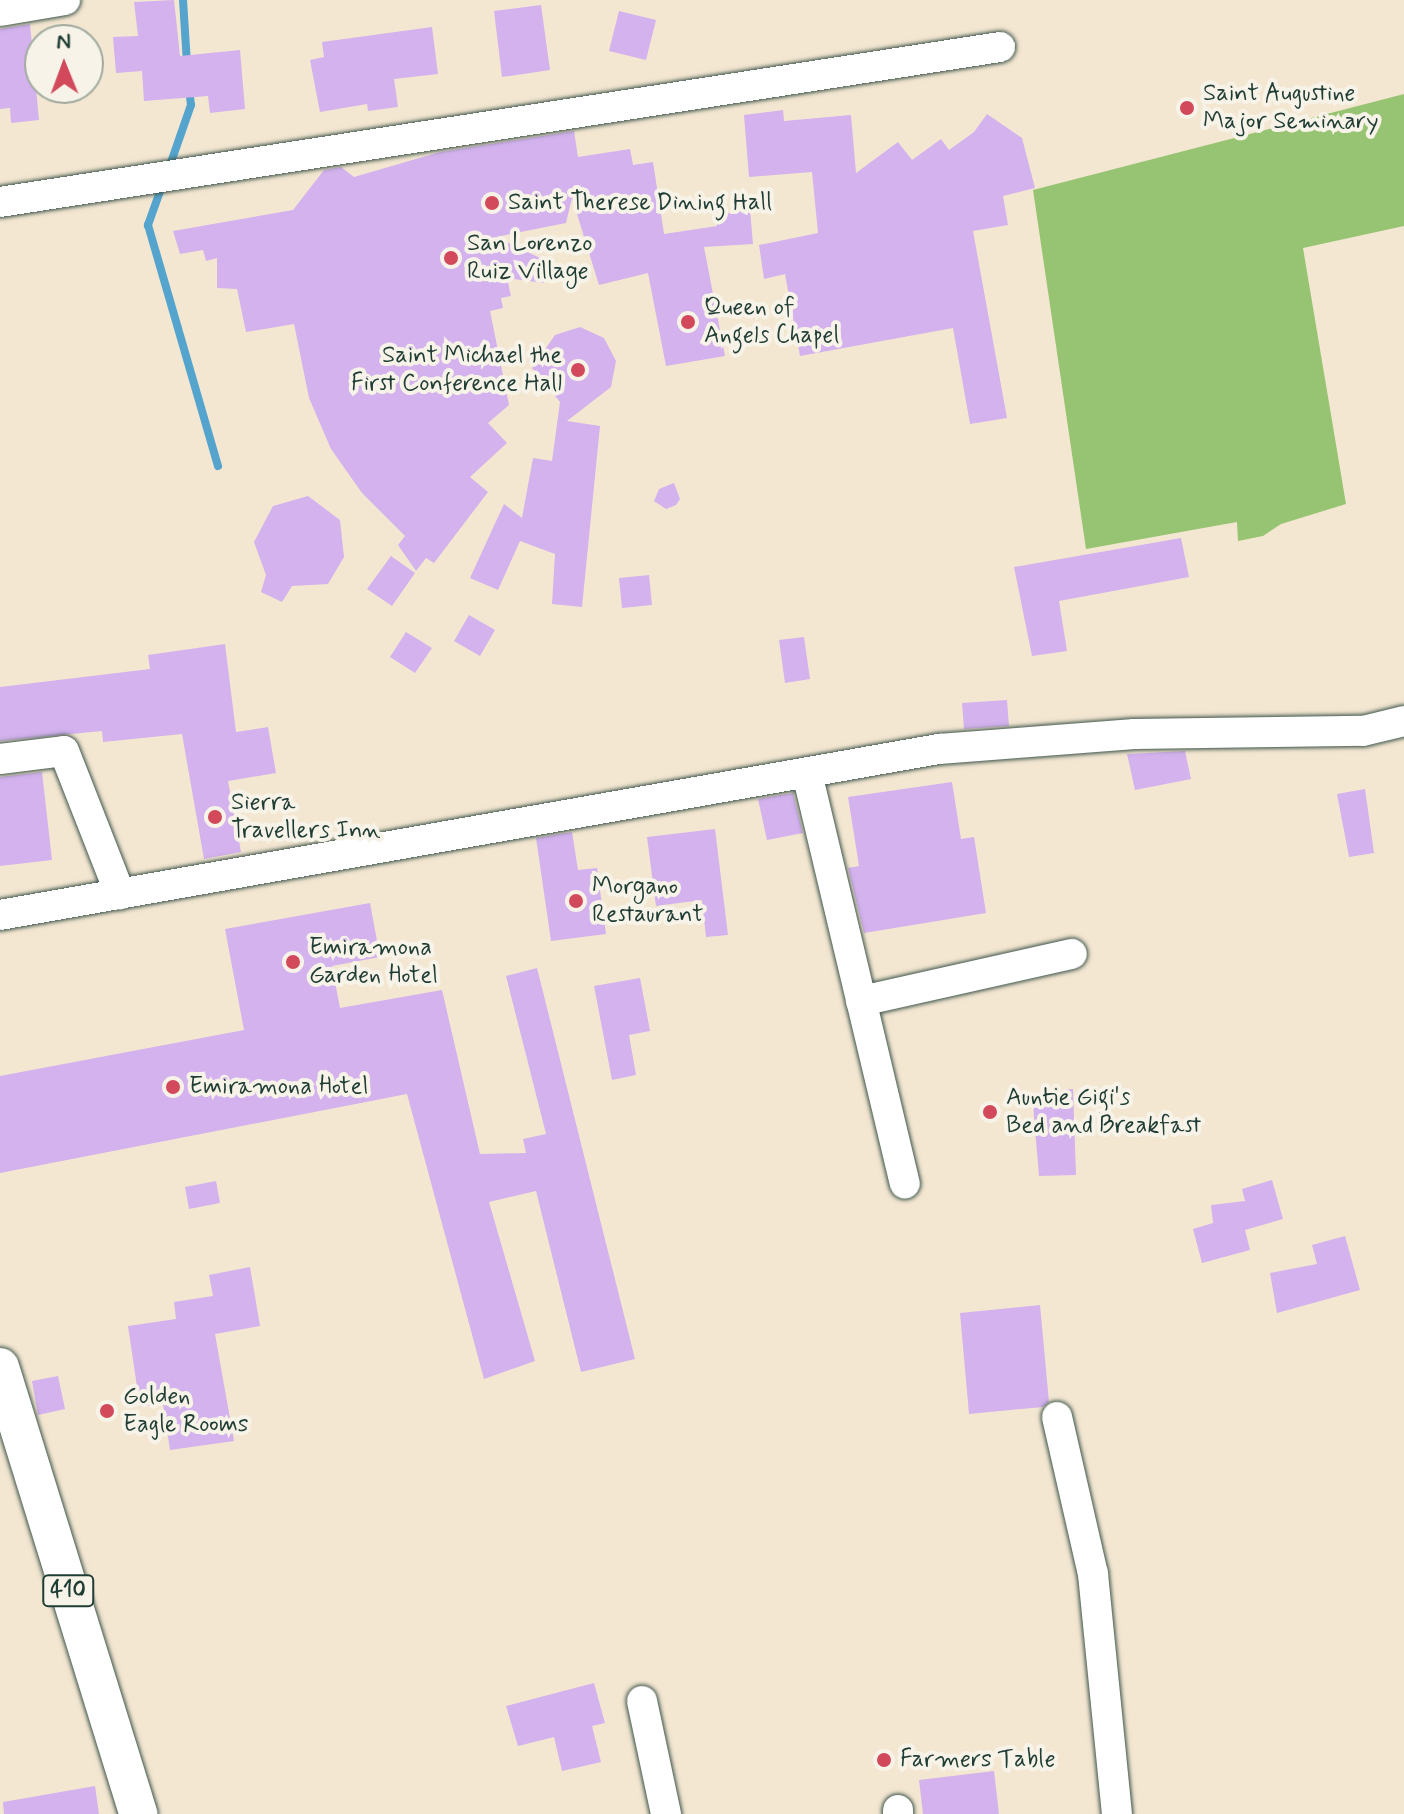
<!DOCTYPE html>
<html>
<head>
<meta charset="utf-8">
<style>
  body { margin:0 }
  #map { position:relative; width:1404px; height:1814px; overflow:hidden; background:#f4e7d2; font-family:Mynerve,sans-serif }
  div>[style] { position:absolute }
  .green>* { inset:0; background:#97c472 }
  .stream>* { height:8px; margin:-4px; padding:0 4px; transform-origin:4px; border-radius:4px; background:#54a4ce }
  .building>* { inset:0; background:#d3b2ed }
  .roads { filter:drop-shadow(0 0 2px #3f564c) drop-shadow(0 0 2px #3f564c) }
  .minor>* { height:30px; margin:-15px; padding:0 15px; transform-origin:15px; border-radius:15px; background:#fff }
  .major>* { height:38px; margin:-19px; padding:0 19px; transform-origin:19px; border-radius:19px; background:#fff }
  .dots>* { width:22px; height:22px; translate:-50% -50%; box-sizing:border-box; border:4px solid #f7f3e8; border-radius:50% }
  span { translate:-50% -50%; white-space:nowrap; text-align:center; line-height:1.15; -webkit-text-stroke:8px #f7f3e8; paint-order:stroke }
  .shield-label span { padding:2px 6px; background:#f7f3e8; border:2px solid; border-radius:6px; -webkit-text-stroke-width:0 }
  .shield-label { font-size:22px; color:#1f3d34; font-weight:700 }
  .poi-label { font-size:24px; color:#1f3d34 }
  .left { translate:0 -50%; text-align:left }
  .right { translate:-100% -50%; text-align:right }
  .north { position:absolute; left:24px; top:24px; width:80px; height:80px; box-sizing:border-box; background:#f7f3e8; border:2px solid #a1aaa0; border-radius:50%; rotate:359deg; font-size:22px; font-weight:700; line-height:32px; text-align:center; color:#1f3d34 }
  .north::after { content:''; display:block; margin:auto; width:28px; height:36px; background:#d1495b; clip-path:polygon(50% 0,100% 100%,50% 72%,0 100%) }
</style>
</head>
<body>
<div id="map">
  <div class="green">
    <div style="clip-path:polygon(1404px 94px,1404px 226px,1303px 248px,1346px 504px,1281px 524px,1263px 536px,1238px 541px,1237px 522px,1086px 549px,1033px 190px)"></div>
  </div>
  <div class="stream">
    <div style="left:183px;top:0;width:63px;rotate:86.4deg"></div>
    <div style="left:168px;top:171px;width:70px;rotate:-70.8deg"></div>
    <div style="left:191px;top:105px;width:17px;rotate:-97deg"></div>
    <div style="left:163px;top:183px;width:45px;rotate:109.7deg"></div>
    <div style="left:148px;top:225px;width:251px;rotate:73.8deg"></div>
  </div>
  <div class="building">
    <div style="clip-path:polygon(174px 0,180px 56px,240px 50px,245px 109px,210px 113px,208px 96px,144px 101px,142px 71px,116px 73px,113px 37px,138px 36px,134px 2px)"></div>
    <div style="clip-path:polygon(541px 5px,550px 70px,502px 77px,494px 11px)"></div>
    <div style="clip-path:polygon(619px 11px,656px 20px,646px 60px,609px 51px)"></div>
    <div style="clip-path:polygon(30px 24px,39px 120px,11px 123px,10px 108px,0 109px,0 29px)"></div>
    <div style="clip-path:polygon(432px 27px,438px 74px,394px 79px,398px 107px,368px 111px,367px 104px,320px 112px,310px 60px,324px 57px,322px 42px)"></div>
    <div style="clip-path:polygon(783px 110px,784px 121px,851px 115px,856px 173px,898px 142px,912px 160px,941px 139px,949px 150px,974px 132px,987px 114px,1022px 138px,1035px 188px,1003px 196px,1008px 225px,973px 231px,1007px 418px,970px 424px,953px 328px,800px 356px,785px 274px,764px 279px,759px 245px,818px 233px,812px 172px,749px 177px,744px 115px)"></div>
    <div style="clip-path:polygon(574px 131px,578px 157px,630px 149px,633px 165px,653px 162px,664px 234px,717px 226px,716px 215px,750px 210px,753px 244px,704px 247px,725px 356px,666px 366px,648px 273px,599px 285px,572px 198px,566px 223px,496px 237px,559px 267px,544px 283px,507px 278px,511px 296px,501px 298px,503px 308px,490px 311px,509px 405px,488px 423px,507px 443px,470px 477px,488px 492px,434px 563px,426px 558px,416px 571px,398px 545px,405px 536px,362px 493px,331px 449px,309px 398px,294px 324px,246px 332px,237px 289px,217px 288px,217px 258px,206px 261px,203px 250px,180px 254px,173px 231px,293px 210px,324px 170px,341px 167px,354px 177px,440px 152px)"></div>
    <div style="clip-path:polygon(580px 327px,604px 338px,616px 361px,611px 387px,567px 421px,600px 426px,582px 607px,552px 604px,555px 554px,520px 541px,498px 590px,470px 578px,504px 504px,522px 518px,533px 458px,552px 461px,560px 402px,532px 368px,555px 335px)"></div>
    <div style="clip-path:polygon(674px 483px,680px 499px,676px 505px,666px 509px,654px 501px,659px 489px)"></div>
    <div style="clip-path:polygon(308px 496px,340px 520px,344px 557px,328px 584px,292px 586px,282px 602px,261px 592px,266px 575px,254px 542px,273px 506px)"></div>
    <div style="clip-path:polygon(1181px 538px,1189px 577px,1059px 601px,1067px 651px,1032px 656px,1014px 567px)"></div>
    <div style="clip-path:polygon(391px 556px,415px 573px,392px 606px,367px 589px)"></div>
    <div style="clip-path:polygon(649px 575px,652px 605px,622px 608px,619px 578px)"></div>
    <div style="clip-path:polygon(469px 615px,495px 630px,480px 656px,454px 641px)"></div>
    <div style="clip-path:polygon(406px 632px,432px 648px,415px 673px,390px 657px)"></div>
    <div style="clip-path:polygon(804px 637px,810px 679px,785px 683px,779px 640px)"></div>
    <div style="clip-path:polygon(225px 644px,236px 732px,268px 727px,276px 773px,228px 781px,241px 852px,204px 859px,182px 734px,103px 742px,102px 731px,0 741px,0 687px,150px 669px,148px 655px)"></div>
    <div style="clip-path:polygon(1007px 700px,1009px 726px,964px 729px,962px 703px)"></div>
    <div style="clip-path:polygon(1185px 751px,1191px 779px,1135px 790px,1127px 754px)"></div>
    <div style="clip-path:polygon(42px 772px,52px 860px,0 866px,0 777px)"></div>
    <div style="clip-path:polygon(952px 782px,961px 839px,974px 837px,986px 913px,864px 933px,848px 868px,859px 866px,848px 797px)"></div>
    <div style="clip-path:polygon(1365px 789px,1374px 853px,1349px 857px,1337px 794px)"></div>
    <div style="clip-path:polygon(793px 793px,803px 833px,767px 840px,758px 799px)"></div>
    <div style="clip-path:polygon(715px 829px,728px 935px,706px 937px,702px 900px,656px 906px,647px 837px)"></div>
    <div style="clip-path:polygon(572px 832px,578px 870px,597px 868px,606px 934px,551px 941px,536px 838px)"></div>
    <div style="clip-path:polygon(370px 903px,380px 957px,332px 966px,340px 1008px,442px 990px,480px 1154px,526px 1153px,523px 1139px,546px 1134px,506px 976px,537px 968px,635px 1359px,581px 1372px,536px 1191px,489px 1202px,535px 1361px,484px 1379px,407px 1094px,0 1173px,0 1076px,244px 1030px,225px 929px)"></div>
    <div style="clip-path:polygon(640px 978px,650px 1031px,629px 1035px,636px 1075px,612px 1080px,594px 986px)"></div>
    <div style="clip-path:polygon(1073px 1089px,1076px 1175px,1039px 1176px,1032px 1093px)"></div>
    <div style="clip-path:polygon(1272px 1180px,1283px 1219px,1245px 1230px,1250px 1250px,1202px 1263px,1193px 1229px,1213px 1223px,1211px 1205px,1245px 1201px,1242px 1189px)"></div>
    <div style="clip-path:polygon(216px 1181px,220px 1203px,189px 1209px,185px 1187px)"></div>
    <div style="clip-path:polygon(1345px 1236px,1360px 1290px,1277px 1313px,1270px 1273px,1317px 1264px,1312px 1245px)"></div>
    <div style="clip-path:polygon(250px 1267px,260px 1326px,215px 1334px,234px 1441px,170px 1450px,163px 1404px,140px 1407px,128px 1326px,176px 1319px,174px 1302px,213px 1296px,209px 1275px)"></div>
    <div style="clip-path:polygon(1040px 1305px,1049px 1402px,1043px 1407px,969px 1414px,960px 1313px)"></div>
    <div style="clip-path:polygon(58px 1376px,65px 1409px,38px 1415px,32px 1381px)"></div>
    <div style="clip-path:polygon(594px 1683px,605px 1723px,592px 1726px,601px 1762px,562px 1771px,554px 1737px,518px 1746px,506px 1706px)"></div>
    <div style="clip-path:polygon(994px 1771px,999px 1814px,923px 1814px,919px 1780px)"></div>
    <div style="clip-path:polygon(95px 1786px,99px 1814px,4px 1814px,3px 1802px)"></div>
  </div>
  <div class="roads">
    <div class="minor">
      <div style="left:0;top:11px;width:66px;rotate:-9.6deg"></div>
      <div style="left:0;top:202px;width:1012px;rotate:-8.81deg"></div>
      <div style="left:0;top:759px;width:64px;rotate:-7.1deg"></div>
      <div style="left:64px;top:751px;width:154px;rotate:68.6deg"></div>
      <div style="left:807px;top:773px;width:422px;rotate:76.6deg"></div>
      <div style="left:0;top:915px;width:954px;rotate:-10.03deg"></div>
      <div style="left:939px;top:749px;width:196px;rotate:-4.4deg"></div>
      <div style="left:1134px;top:734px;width:229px;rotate:-0.8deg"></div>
      <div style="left:1363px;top:731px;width:42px;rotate:-13.7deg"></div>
      <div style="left:861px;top:1001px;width:216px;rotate:-12.6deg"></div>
      <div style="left:1057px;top:1417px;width:161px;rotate:77.1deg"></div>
      <div style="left:1093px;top:1574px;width:241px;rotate:84.3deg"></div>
      <div style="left:642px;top:1701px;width:116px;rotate:78deg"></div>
      <div style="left:898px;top:1810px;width:4px;rotate:90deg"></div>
    </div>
    <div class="major">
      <div style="left:0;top:1367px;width:468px;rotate:72.8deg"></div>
    </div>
  </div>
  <div class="dots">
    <div style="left:1187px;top:108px;background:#d1495b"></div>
    <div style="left:492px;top:203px;background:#d1495b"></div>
    <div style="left:451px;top:258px;background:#d1495b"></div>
    <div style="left:688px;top:322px;background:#d1495b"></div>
    <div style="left:578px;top:370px;background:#d1495b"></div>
    <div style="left:215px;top:817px;background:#d1495b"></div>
    <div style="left:576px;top:901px;background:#d1495b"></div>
    <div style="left:293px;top:962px;background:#d1495b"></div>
    <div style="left:173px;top:1087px;background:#d1495b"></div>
    <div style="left:990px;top:1112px;background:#d1495b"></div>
    <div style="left:107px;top:1411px;background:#d1495b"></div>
    <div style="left:884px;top:1760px;background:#d1495b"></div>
  </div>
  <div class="shield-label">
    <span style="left:68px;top:1591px">410</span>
  </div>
  <div class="poi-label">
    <span class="left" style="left:1203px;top:108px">Saint Augustine<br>Major Seminary</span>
    <span class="left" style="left:508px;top:203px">Saint Therese Dining Hall</span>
    <span class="left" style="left:467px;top:258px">San Lorenzo<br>Ruiz Village</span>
    <span class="left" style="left:704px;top:322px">Queen of<br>Angels Chapel</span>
    <span class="right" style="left:562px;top:370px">Saint Michael the<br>First Conference Hall</span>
    <span class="left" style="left:231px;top:817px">Sierra<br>Travellers Inn</span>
    <span class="left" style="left:592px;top:901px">Morgano<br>Restaurant</span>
    <span class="left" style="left:309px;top:962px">Emiramona<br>Garden Hotel</span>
    <span class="left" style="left:189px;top:1087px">Emiramona Hotel</span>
    <span class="left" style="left:1006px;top:1112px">Auntie Gigi's<br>Bed and Breakfast</span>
    <span class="left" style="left:123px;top:1411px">Golden<br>Eagle Rooms</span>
    <span class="left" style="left:900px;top:1760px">Farmers Table</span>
  </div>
  <div class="north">N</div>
</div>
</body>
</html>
